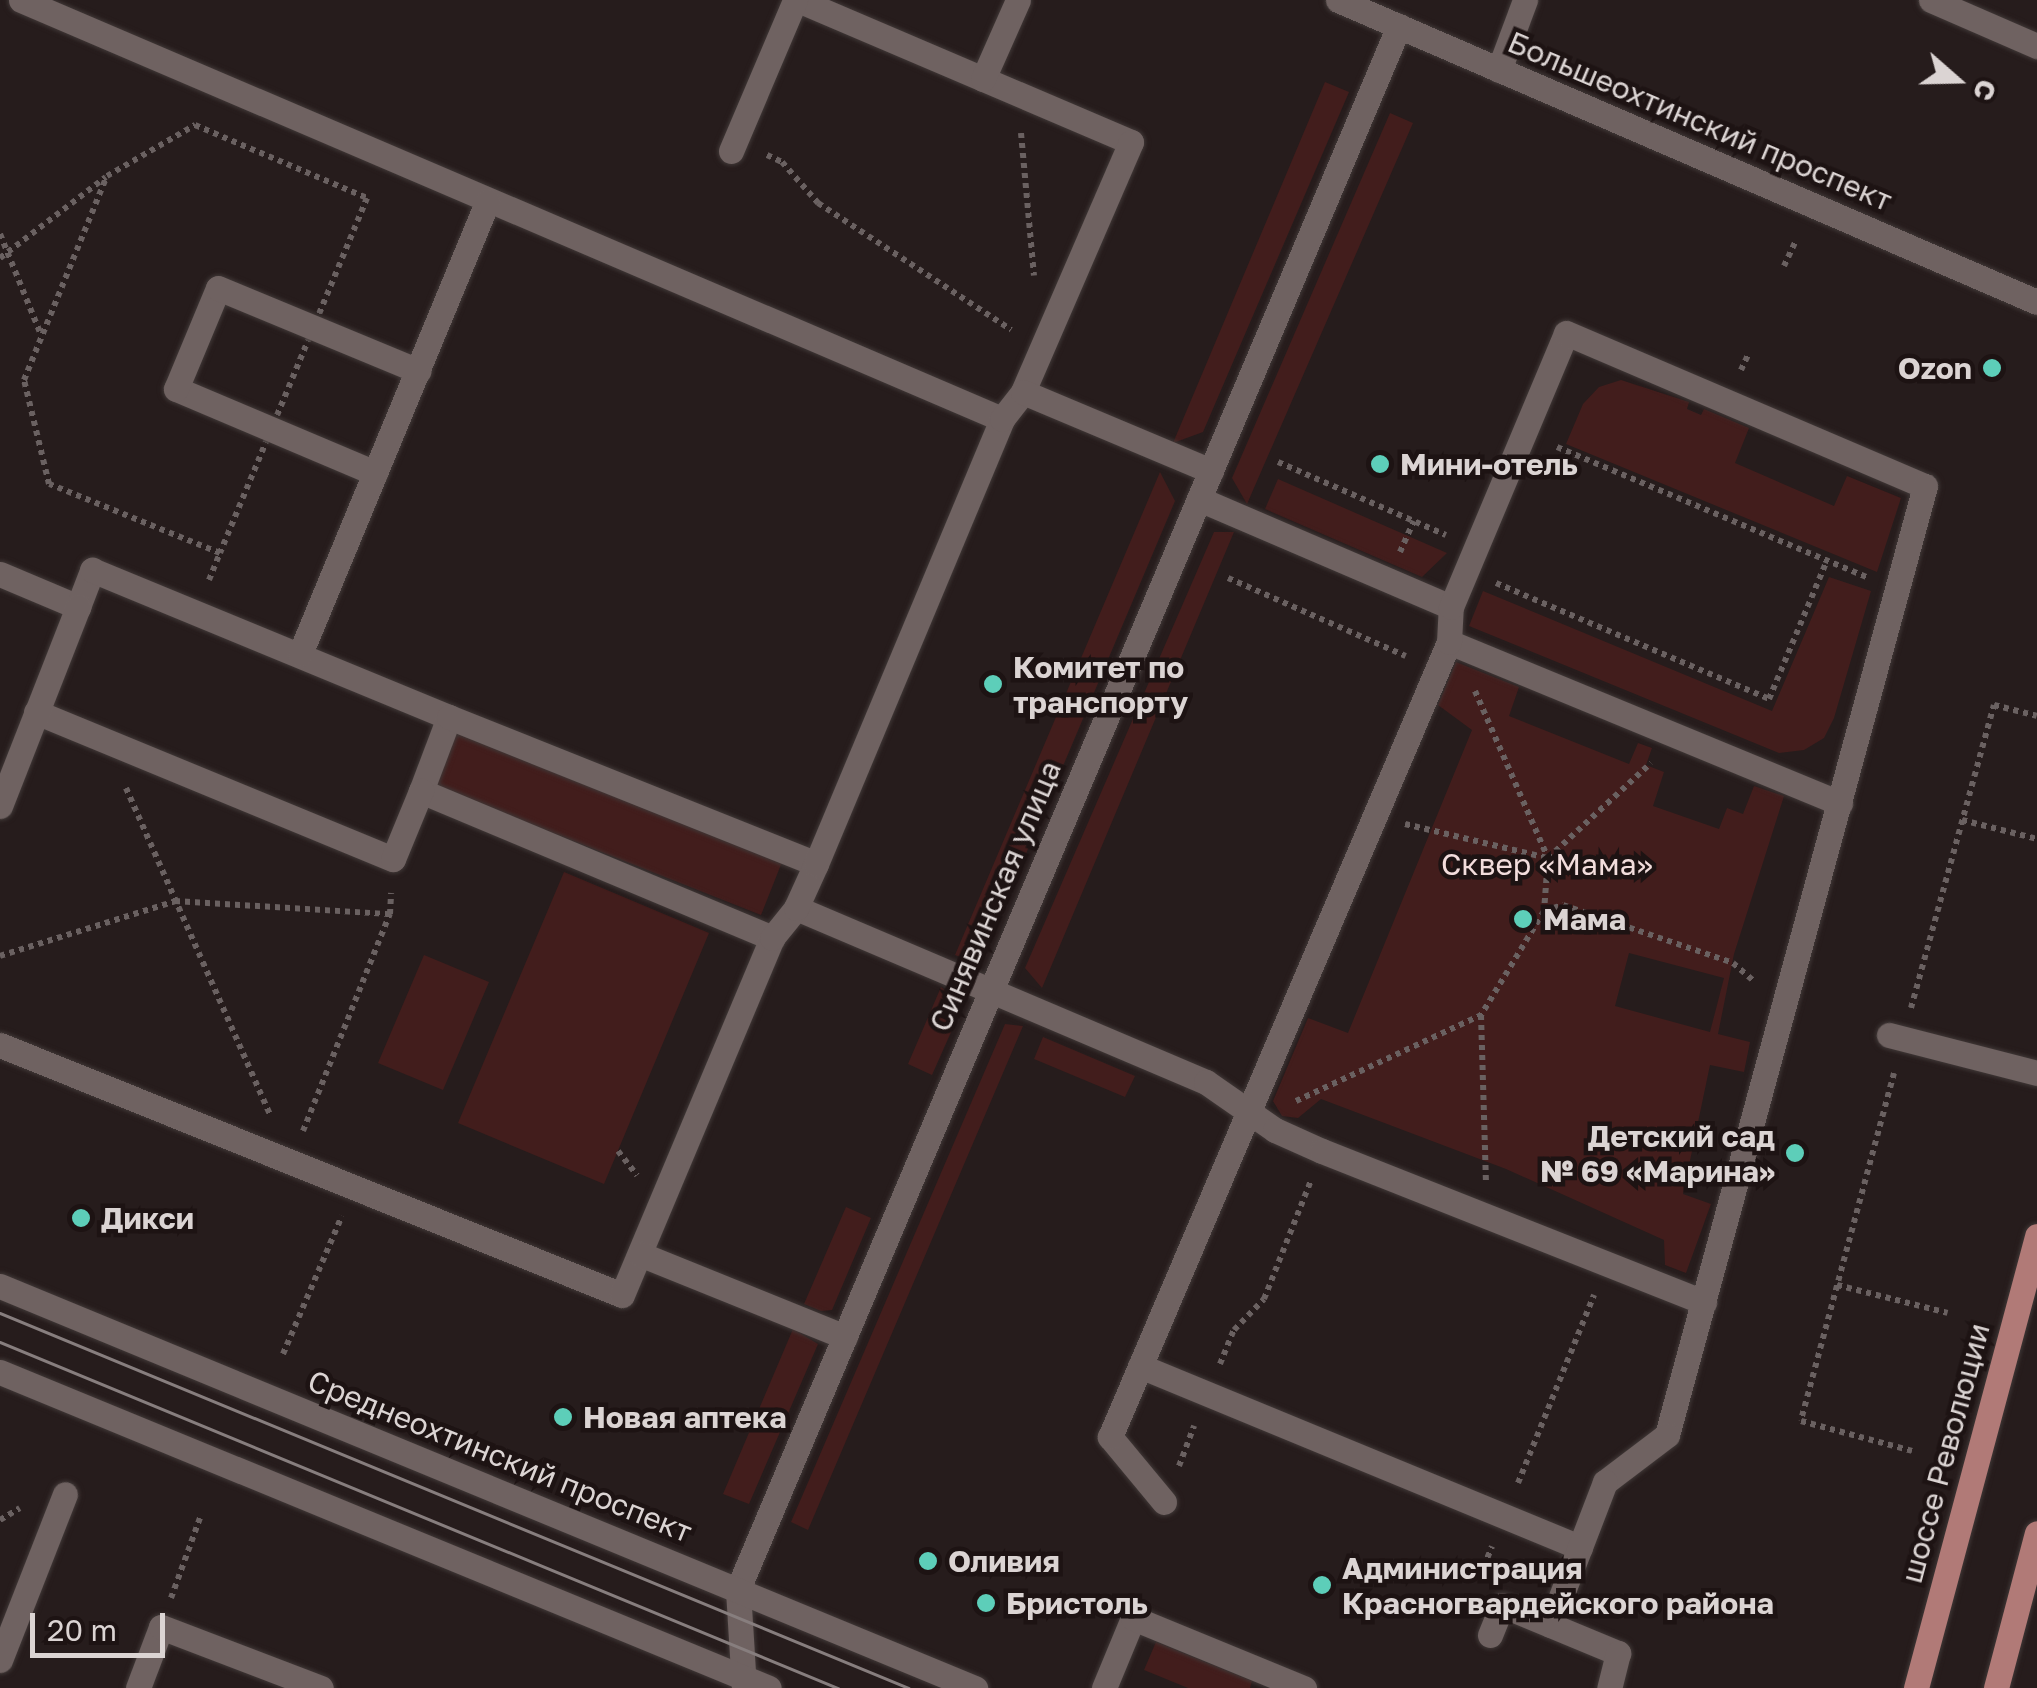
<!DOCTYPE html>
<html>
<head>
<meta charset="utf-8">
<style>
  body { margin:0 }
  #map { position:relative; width:2037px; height:1688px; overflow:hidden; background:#261c1c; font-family:"Golos Text",sans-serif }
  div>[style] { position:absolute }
  .green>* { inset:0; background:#421d1c }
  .path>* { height:6px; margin-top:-3px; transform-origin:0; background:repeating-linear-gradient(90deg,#6a6161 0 5px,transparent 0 10px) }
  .roads { filter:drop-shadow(0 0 2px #403837) drop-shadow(0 0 2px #403837) }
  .service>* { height:25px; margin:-12.5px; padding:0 12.5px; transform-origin:12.5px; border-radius:12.5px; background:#6f6261 }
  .minor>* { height:25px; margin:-12.5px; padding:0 12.5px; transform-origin:12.5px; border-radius:12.5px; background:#6f6261 }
  .tertiary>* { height:25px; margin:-12.5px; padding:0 12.5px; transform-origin:12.5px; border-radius:12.5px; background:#6f6261 }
  .secondary>* { height:25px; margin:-12.5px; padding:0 12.5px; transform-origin:12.5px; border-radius:12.5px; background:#6f6261 }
  .primary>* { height:25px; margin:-12.5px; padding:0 12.5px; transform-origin:12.5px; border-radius:12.5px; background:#b17a77 }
  .tram>* { height:2.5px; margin:-1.25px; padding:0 1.25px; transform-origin:1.25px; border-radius:1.25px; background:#877e7e }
  .dots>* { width:28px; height:28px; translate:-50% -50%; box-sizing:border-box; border:5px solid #1d1313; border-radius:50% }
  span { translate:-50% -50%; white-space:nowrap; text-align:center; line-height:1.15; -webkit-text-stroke:9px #1d1313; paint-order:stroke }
  .street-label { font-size:30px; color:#dbd4d3 }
  .poi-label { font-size:30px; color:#dbd4d3; font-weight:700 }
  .right { translate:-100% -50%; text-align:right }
  .left { translate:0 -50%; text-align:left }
  .park-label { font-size:30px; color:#f2dddc }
  .north { position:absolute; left:1907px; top:30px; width:100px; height:100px; -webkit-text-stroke:8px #1d1313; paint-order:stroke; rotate:110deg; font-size:28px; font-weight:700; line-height:40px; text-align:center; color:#dbd4d3 }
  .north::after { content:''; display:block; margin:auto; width:35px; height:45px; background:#dbd4d3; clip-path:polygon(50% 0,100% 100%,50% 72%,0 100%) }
  .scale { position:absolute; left:30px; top:1613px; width:135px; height:45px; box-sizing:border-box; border:5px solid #dbd4d3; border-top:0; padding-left:12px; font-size:30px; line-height:35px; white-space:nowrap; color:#dbd4d3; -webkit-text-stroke:8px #1d1313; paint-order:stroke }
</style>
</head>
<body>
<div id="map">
  <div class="green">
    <div style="clip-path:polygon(1325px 82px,1349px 92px,1203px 432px,1173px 443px)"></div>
    <div style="clip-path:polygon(1390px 113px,1413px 123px,1247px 504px,1232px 478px)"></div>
    <div style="clip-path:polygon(1621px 380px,1689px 402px,1687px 409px,1701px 415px,1704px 409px,1749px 428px,1735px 463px,1834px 506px,1847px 476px,1901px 498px,1877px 572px,1566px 444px,1583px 404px,1599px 387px)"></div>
    <div style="clip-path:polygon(1160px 472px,1175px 501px,981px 960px,968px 960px,955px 955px)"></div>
    <div style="clip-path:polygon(1278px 479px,1447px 553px,1422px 577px,1265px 509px)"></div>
    <div style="clip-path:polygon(1214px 532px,1234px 532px,1042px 988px,1025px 968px)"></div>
    <div style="clip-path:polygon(1829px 577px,1871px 591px,1834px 718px,1824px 738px,1804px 750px,1779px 753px,1469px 626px,1483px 591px,1772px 711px)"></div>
    <div style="clip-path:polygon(evenodd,1456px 662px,1519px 687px,1509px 716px,1629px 764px,1638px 743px,1652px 748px,1646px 765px,1664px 772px,1653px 806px,1719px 829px,1727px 808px,1743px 814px,1754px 786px,1784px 796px,1734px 954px,1718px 1034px,1750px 1042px,1744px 1072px,1710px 1065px,1683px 1194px,1711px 1204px,1686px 1273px,1665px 1265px,1664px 1240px,1506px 1169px,1321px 1099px,1298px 1118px,1282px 1116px,1273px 1101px,1308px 1018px,1348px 1033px,1472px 730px,1438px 705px,1456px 662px,1629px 953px,1724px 978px,1710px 1032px,1615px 1006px,1629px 953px)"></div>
    <div style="clip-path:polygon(452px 732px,782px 862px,761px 915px,432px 785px)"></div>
    <div style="clip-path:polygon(564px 872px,709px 933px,604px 1184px,458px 1123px)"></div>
    <div style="clip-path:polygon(424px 955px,489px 982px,443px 1090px,378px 1063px)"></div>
    <div style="clip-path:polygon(941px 987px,963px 1005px,932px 1075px,908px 1064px)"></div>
    <div style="clip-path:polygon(1005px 1024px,1023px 1026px,808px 1530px,791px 1522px)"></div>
    <div style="clip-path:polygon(1043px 1037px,1135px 1076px,1125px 1097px,1034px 1059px)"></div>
    <div style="clip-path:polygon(846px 1207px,871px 1218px,832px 1310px,821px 1311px,804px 1304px)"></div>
    <div style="clip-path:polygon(793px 1329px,818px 1344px,749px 1504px,723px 1494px)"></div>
    <div style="clip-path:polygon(1156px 1642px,1252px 1681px,1250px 1688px,1188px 1688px,1144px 1670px)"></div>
  </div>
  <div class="path">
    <div style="left:195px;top:125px;width:187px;rotate:23deg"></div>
    <div style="left:367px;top:198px;width:384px;rotate:112.5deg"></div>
    <div style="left:220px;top:553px;width:184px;rotate:-158deg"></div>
    <div style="left:49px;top:484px;width:107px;rotate:-103.5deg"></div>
    <div style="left:24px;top:380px;width:220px;rotate:-67.9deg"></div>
    <div style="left:107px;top:176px;width:102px;rotate:-30.1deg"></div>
    <div style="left:1021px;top:133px;width:143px;rotate:84.8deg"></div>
    <div style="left:767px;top:155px;width:17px;rotate:25deg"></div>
    <div style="left:782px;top:162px;width:55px;rotate:48.7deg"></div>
    <div style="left:818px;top:203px;width:231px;rotate:33.3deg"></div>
    <div style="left:0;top:234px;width:109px;rotate:67.9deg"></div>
    <div style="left:0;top:258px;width:133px;rotate:-37.4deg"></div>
    <div style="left:1784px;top:266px;width:26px;rotate:-65deg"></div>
    <div style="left:1741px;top:370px;width:19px;rotate:-65deg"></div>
    <div style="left:1557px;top:447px;width:337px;rotate:22.8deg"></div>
    <div style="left:1278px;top:462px;width:183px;rotate:23.5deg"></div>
    <div style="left:1400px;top:552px;width:34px;rotate:-66deg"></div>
    <div style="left:1228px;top:578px;width:194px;rotate:23.7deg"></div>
    <div style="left:209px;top:580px;width:29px;rotate:-68deg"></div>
    <div style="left:1496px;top:583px;width:297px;rotate:23deg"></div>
    <div style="left:1769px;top:699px;width:147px;rotate:-67.3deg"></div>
    <div style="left:1475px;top:691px;width:182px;rotate:66.4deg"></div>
    <div style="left:1548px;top:858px;width:53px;rotate:94.3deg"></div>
    <div style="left:1544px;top:911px;width:122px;rotate:121.2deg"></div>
    <div style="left:1481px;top:1015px;width:166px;rotate:88.3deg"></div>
    <div style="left:126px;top:788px;width:357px;rotate:66.2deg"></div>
    <div style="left:1962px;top:820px;width:77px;rotate:14.2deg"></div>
    <div style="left:1405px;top:824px;width:147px;rotate:13.4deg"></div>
    <div style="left:1548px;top:858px;width:140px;rotate:-42.7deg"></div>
    <div style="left:1544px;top:911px;width:20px;rotate:-18deg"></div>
    <div style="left:1563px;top:905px;width:180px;rotate:18.8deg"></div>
    <div style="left:1733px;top:963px;width:29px;rotate:41deg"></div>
    <div style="left:0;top:956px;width:183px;rotate:-17.4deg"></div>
    <div style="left:175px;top:901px;width:215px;rotate:3.5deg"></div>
    <div style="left:390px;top:914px;width:21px;rotate:-87deg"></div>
    <div style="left:1911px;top:1008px;width:314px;rotate:-74.7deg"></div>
    <div style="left:1994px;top:705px;width:44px;rotate:14.3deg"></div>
    <div style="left:1894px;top:1073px;width:360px;rotate:105deg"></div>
    <div style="left:1801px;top:1421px;width:115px;rotate:15.1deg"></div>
    <div style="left:1296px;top:1101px;width:204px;rotate:-24.9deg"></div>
    <div style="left:303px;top:1131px;width:234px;rotate:-68.2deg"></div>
    <div style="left:618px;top:1151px;width:31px;rotate:52deg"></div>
    <div style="left:1837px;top:1285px;width:114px;rotate:14.2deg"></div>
    <div style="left:283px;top:1354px;width:150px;rotate:-66.9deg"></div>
    <div style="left:1220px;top:1364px;width:37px;rotate:-68deg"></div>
    <div style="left:1234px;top:1330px;width:43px;rotate:-45.9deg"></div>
    <div style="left:1264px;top:1299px;width:128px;rotate:-68.4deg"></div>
    <div style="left:1179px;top:1466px;width:43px;rotate:-69.4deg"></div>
    <div style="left:1518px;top:1483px;width:203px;rotate:-68deg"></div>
    <div style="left:0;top:1520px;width:23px;rotate:-31deg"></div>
    <div style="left:1480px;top:1576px;width:32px;rotate:-68deg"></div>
    <div style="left:171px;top:1598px;width:85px;rotate:-70.1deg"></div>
  </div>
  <div class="roads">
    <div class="service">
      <div style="left:21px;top:0;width:1067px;rotate:23.13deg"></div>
      <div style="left:798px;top:0;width:362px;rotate:23.1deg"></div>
      <div style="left:1131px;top:142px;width:272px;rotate:113.4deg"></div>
      <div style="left:1931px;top:0;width:116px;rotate:23.5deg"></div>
      <div style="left:1499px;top:70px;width:75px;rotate:-69.6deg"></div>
      <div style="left:983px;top:79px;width:86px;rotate:-66.1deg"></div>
      <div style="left:731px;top:151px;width:164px;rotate:-67deg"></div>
      <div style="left:375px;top:473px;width:216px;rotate:-157.1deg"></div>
      <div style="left:176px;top:389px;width:109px;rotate:-67.4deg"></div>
      <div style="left:218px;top:288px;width:217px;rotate:22.5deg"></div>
      <div style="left:1199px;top:499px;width:274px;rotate:23.2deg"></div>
      <div style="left:0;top:574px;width:85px;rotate:22.9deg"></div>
      <div style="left:78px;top:607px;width:40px;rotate:-69deg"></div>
      <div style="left:92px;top:570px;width:386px;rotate:22.4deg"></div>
      <div style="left:449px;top:717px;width:79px;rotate:110.7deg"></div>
      <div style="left:421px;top:791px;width:381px;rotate:22.7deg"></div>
      <div style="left:1449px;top:642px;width:423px;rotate:22.4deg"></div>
      <div style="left:300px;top:654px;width:490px;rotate:-67.5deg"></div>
      <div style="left:36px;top:712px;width:386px;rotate:22.4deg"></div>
      <div style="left:393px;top:859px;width:74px;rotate:-67.6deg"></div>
      <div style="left:449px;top:717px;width:395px;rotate:21.8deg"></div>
      <div style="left:0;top:806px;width:214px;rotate:-68.6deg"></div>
      <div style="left:796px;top:908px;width:445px;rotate:23deg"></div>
      <div style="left:1206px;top:1082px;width:84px;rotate:34.8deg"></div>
      <div style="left:1275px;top:1130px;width:51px;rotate:24.1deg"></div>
      <div style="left:1322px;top:1151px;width:411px;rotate:21.6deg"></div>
      <div style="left:1889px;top:1035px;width:153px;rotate:14.4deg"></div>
      <div style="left:0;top:1045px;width:670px;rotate:21.9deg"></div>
      <div style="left:622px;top:1295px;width:387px;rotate:-67.2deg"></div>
      <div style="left:772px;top:938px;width:38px;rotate:-51deg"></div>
      <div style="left:796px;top:908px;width:48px;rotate:-65.6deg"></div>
      <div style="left:816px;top:864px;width:482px;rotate:-67.3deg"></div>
      <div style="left:1002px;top:419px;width:34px;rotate:-52deg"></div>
      <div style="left:1023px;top:392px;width:204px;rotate:22.8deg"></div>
      <div style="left:640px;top:1254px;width:221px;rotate:22deg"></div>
      <div style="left:1140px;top:1366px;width:476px;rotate:22.4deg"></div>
      <div style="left:1164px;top:1502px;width:85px;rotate:-129.7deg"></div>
      <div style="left:1110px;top:1437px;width:864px;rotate:-66.91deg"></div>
      <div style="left:1449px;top:642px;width:35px;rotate:-87deg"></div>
      <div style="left:1451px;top:607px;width:297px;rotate:-67.2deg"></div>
      <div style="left:1566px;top:333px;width:390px;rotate:23.1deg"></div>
      <div style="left:1925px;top:486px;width:983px;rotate:105.21deg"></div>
      <div style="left:1667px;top:1435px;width:78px;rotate:142.8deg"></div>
      <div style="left:1605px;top:1482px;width:153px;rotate:111deg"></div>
      <div style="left:1490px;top:1635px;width:32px;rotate:-68deg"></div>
      <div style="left:1502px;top:1605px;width:126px;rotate:22.5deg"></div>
      <div style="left:1618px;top:1653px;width:36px;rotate:104deg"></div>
      <div style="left:0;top:1660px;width:178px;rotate:-68.6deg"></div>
      <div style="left:138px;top:1688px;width:65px;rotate:-69.3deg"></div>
      <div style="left:161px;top:1627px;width:171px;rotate:20.9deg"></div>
      <div style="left:1104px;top:1688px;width:76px;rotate:-67.5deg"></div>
      <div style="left:1133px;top:1618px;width:185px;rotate:22.3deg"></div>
    </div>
    <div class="minor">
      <div style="left:744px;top:1688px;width:99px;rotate:-93.5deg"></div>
      <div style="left:738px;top:1589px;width:1697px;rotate:-67.08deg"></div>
    </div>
    <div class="tertiary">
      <div style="left:1338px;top:0;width:761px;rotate:23.37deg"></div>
    </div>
    <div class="secondary">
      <div style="left:0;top:1286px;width:1055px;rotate:22.41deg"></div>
      <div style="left:0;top:1372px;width:831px;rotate:22.34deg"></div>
    </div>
    <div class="primary">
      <div style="left:1916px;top:1688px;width:468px;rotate:-75deg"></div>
      <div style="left:1996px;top:1688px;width:160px;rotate:-75.2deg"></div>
    </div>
  </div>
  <div class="tram">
    <div style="left:0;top:1313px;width:983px;rotate:22.42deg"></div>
    <div style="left:0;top:1342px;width:907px;rotate:22.44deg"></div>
  </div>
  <div class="dots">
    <div style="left:1992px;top:368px;background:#5dceb9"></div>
    <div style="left:1380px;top:464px;background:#5dceb9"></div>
    <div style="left:993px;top:684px;background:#5dceb9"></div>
    <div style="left:1523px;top:919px;background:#5dceb9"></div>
    <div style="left:1795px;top:1153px;background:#5dceb9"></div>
    <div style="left:81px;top:1218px;background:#5dceb9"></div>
    <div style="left:563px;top:1417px;background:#5dceb9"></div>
    <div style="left:928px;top:1561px;background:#5dceb9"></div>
    <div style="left:1322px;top:1585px;background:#5dceb9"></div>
    <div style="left:986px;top:1603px;background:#5dceb9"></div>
  </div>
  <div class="street-label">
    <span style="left:1700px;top:121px;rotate:23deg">Большеохтинский проспект</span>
    <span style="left:995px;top:896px;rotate:-67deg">Синявинская улица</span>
    <span style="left:1945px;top:1453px;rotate:-75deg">шоссе Революции</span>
    <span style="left:500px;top:1456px;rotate:22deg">Среднеохтинский проспект</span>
  </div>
  <div class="poi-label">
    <span class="right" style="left:1972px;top:368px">Ozon</span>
    <span class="left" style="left:1400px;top:464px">Мини-отель</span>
    <span class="left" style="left:1013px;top:684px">Комитет по<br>транспорту</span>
    <span class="left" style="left:1543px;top:919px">Мама</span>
    <span class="right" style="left:1775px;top:1153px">Детский сад<br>№ 69 «Марина»</span>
    <span class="left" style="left:101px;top:1218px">Дикси</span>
    <span class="left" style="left:583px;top:1417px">Новая аптека</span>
    <span class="left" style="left:948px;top:1561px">Оливия</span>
    <span class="left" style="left:1342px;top:1585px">Администрация<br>Красногвардейского района</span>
    <span class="left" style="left:1006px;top:1603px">Бристоль</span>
  </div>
  <div class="park-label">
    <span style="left:1547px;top:864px">Сквер «Мама»</span>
  </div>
  <div class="north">С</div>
  <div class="scale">20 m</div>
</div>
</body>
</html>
